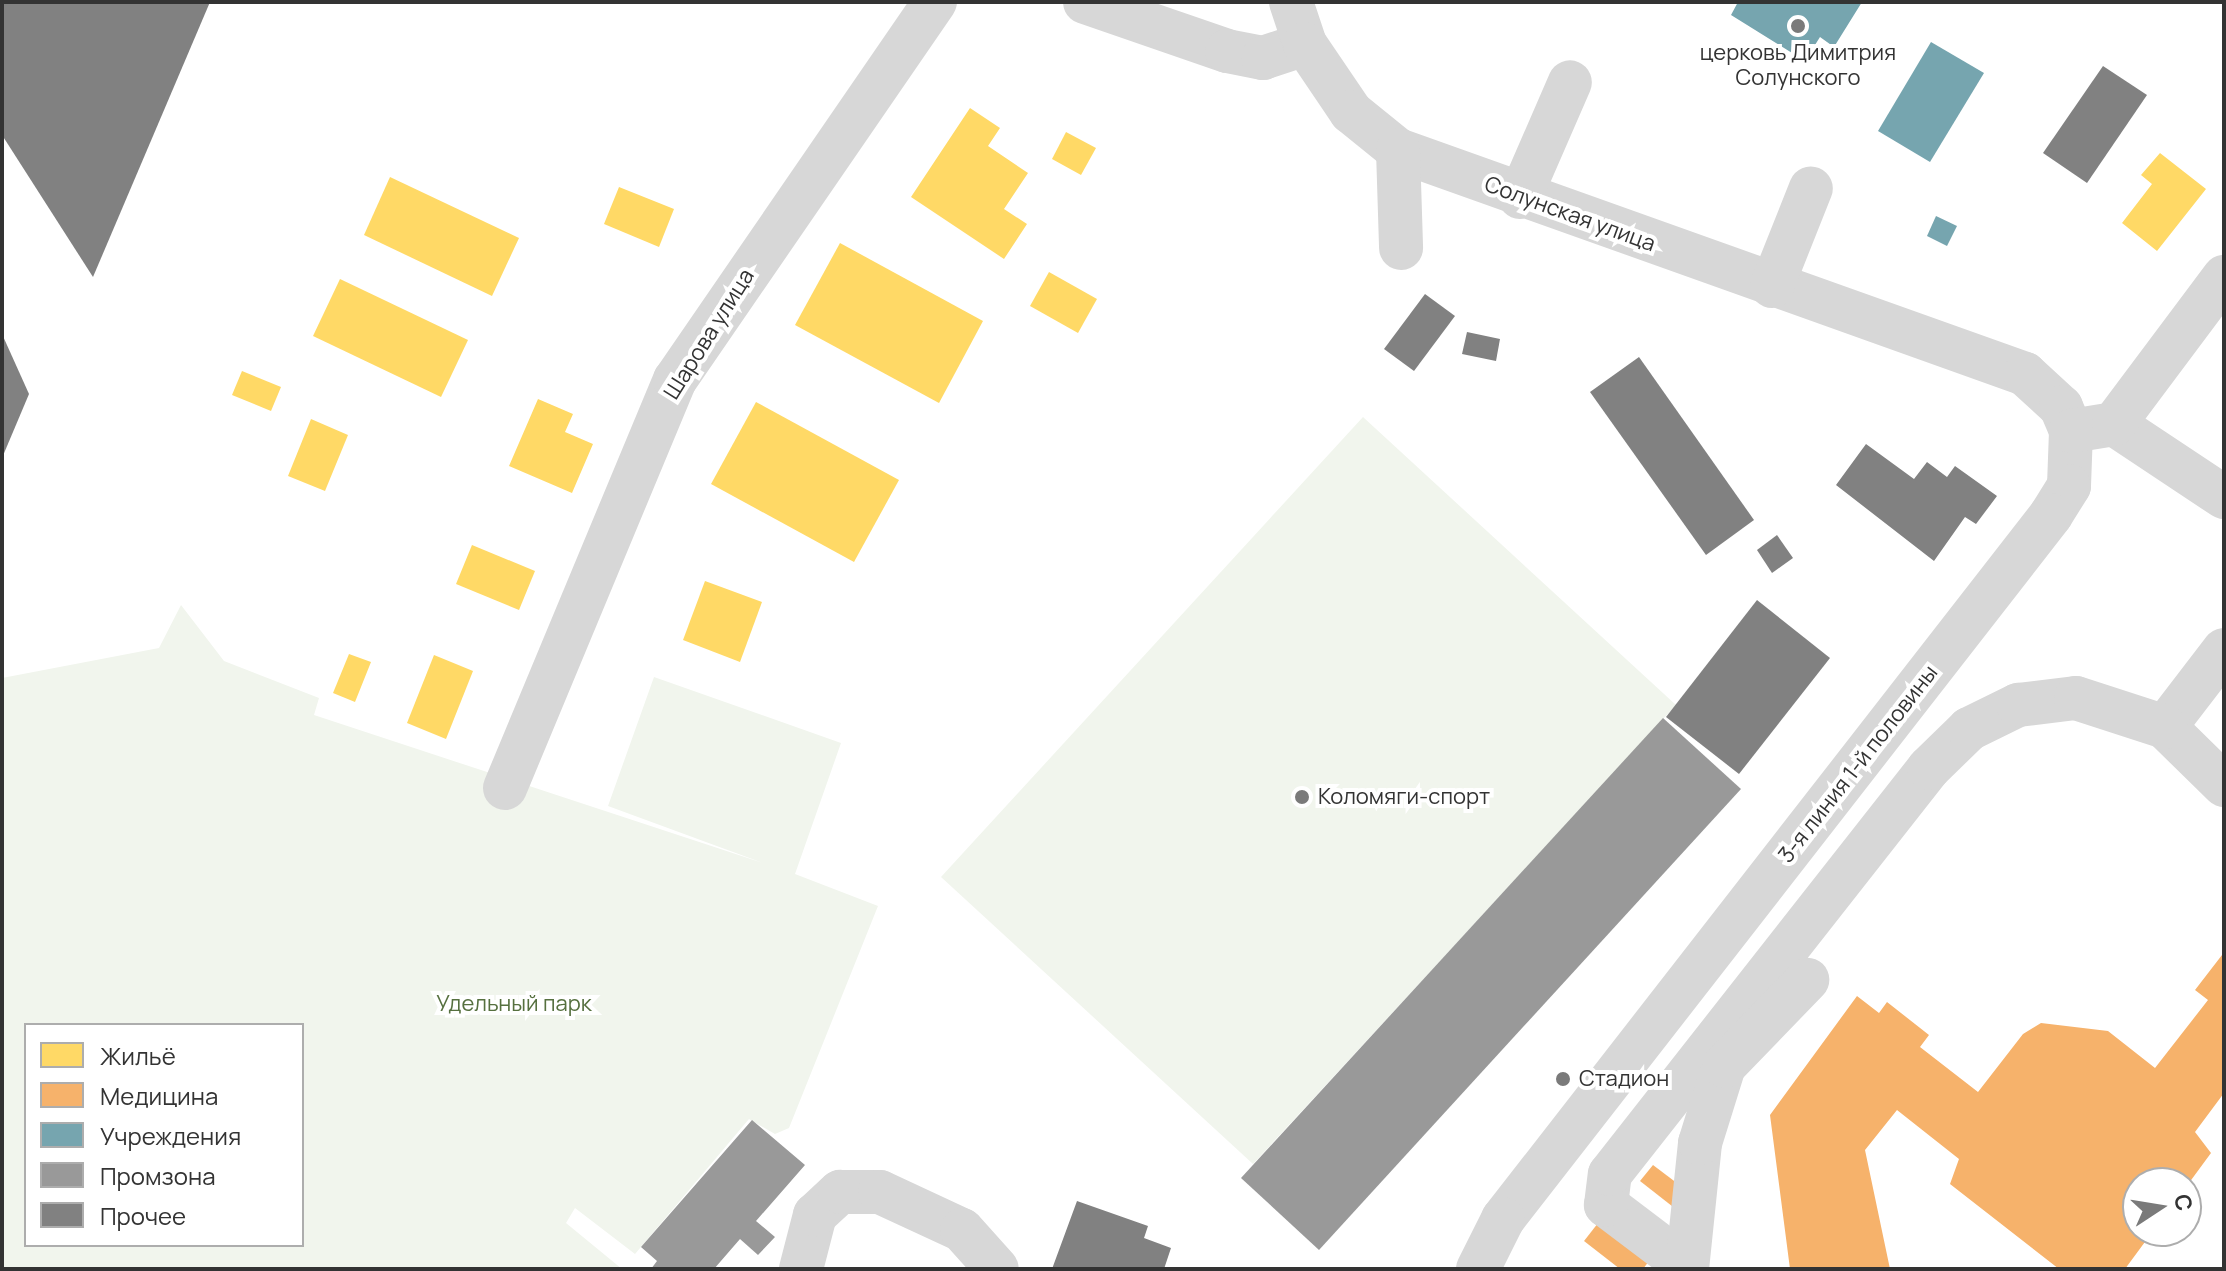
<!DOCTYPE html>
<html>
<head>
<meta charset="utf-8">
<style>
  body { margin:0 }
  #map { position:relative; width:2226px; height:1271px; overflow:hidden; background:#fff; font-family:Manrope,sans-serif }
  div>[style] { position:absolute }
  .green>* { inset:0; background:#f1f5ed }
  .homes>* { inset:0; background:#ffd966 }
  .health>* { inset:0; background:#f6b26b }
  .public>* { inset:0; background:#76a5af }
  .industry>* { inset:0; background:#999 }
  .building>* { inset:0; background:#818181 }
  .minor>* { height:44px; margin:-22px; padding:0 22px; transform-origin:22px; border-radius:22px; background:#d7d7d7 }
  .dots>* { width:22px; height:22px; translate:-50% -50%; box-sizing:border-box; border:4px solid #fff; border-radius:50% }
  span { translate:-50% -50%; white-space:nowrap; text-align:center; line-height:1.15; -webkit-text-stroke:8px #fff; paint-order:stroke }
  .poi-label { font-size:22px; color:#333 }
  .left { translate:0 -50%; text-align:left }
  .street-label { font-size:22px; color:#333 }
  .park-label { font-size:22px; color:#56703f }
  .frame { position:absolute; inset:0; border:4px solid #333; pointer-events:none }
  .legend { position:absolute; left:24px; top:1023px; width:280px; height:224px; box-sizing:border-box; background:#fff; border:2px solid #adadad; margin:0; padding:10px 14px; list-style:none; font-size:24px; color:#333 }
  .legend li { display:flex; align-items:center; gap:16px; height:40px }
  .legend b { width:40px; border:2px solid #adadad }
  .north { position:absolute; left:2122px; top:1167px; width:80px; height:80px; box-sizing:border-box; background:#fff; border:2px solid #adadad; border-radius:50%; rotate:78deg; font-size:22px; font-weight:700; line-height:32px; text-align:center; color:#333 }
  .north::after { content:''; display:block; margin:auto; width:28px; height:36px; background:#7a7a7a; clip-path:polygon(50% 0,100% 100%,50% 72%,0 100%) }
</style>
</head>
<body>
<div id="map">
  <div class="green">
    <div style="clip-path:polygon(1363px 417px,1676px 705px,1253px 1164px,941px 877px)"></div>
    <div style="clip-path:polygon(evenodd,181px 605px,224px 661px,319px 698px,314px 715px,763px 863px,608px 806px,654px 677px,841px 743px,795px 874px,878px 906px,789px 1128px,775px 1134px,749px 1119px,635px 1254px,575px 1208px,566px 1223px,622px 1269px,2px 1269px,2px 678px,159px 648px,181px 605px,26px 1025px,302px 1025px,302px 1245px,26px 1245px,26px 1025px)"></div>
  </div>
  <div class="homes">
    <div style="clip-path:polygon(970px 108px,1000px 128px,988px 146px,1028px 173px,1004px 209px,1027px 224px,1004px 259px,911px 197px)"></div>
    <div style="clip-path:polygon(1066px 132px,1096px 148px,1081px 175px,1052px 159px)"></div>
    <div style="clip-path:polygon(2160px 153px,2206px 189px,2157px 251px,2122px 223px,2152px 184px,2141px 175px)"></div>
    <div style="clip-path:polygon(390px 177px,519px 238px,492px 296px,364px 235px)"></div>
    <div style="clip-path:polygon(619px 187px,674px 209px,659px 247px,604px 224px)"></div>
    <div style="clip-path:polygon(840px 243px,983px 321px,939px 403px,795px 325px)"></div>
    <div style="clip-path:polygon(1049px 272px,1097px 299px,1078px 333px,1030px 306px)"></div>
    <div style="clip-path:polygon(340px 279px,468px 340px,441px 397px,313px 336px)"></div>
    <div style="clip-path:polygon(242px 371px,281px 387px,271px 411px,232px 395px)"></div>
    <div style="clip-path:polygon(538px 399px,573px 414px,565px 432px,593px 444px,572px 493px,509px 466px)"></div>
    <div style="clip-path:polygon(756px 402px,899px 480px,854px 562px,711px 484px)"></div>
    <div style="clip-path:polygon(311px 419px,348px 435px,325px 491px,288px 476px)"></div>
    <div style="clip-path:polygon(472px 545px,535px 571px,519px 610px,456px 584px)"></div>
    <div style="clip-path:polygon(705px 581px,762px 602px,740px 662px,683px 640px)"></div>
    <div style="clip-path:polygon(349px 654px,371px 662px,355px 702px,333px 693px)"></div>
    <div style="clip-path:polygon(434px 655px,473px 671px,446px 739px,407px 723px)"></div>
  </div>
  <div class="health">
    <div style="clip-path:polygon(2222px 955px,2224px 1093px,2195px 1132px,2211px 1153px,2186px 1187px,2138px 1183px,2138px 1231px,2153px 1231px,2125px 1269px,2059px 1269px,1950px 1184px,1959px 1159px,1897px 1110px,1865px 1150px,1890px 1269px,1790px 1269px,1770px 1115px,1857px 996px,1879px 1013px,1887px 1002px,1929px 1035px,1920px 1047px,1978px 1092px,2023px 1034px,2041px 1023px,2108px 1031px,2155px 1068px,2208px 1000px,2195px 990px)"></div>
    <div style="clip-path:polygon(1653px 1165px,1690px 1193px,1677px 1210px,1640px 1181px)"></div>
    <div style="clip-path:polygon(1602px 1218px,1652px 1257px,1643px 1269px,1620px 1269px,1584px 1241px)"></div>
  </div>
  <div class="public">
    <div style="clip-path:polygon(1738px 2px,1862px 2px,1834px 47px,1820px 37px,1805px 61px,1731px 15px)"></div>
    <div style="clip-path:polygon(1931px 42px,1984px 73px,1930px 162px,1878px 131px)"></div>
    <div style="clip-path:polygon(1936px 216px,1957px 226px,1947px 246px,1927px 236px)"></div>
  </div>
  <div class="industry">
    <div style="clip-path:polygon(1663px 718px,1741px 789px,1319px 1250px,1241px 1178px)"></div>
    <div style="clip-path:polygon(752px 1120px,805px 1165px,756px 1221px,775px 1237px,758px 1255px,740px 1239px,714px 1269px,651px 1269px,657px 1261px,641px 1247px)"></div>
  </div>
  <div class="building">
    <div style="clip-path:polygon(2px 2px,210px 2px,93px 277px,2px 135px)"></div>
    <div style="clip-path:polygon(2103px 66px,2147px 95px,2087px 183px,2043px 153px)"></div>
    <div style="clip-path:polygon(1425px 294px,1455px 316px,1414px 371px,1384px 349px)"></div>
    <div style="clip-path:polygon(1467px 332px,1500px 339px,1496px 361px,1462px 354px)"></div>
    <div style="clip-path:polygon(2px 334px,29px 394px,2px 458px)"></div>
    <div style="clip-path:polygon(1639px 357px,1754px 520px,1706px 555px,1590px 392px)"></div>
    <div style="clip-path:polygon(1866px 444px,1914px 479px,1927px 462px,1947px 477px,1955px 466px,1997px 496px,1976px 524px,1965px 517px,1934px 561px,1836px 485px)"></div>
    <div style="clip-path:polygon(1777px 535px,1793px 558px,1772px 573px,1757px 550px)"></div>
    <div style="clip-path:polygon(1757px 600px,1830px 658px,1739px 774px,1666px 717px)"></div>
    <div style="clip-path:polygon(1077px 1201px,1148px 1226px,1144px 1238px,1171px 1248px,1164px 1269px,1052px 1269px)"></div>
  </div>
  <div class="minor">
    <div style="left:1085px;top:2px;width:150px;rotate:19deg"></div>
    <div style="left:1227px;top:51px;width:37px;rotate:11deg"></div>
    <div style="left:1263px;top:58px;width:44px;rotate:-18.4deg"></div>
    <div style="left:1291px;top:2px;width:44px;rotate:71.6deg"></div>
    <div style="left:1305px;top:44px;width:82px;rotate:55.9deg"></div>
    <div style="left:1351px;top:112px;width:60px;rotate:39deg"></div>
    <div style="left:1398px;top:150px;width:666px;rotate:19.66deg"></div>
    <div style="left:2025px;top:374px;width:49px;rotate:42.5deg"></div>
    <div style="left:2061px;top:407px;width:26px;rotate:67deg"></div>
    <div style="left:2071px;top:431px;width:55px;rotate:92.1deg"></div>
    <div style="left:2069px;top:486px;width:34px;rotate:122deg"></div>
    <div style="left:2051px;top:515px;width:892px;rotate:127.9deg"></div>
    <div style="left:1503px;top:1219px;width:56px;rotate:116.6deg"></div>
    <div style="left:1398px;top:150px;width:98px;rotate:88.2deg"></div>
    <div style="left:1520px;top:197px;width:125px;rotate:-66.5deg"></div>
    <div style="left:1772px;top:286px;width:105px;rotate:-68.3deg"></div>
    <div style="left:2114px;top:424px;width:132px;rotate:33.6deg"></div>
    <div style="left:2071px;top:431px;width:44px;rotate:-9.2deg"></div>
    <div style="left:2114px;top:424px;width:184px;rotate:-53.2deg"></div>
    <div style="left:2224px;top:650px;width:97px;rotate:127.5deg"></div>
    <div style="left:2165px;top:727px;width:83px;rotate:44.5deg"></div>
    <div style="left:505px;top:788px;width:442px;rotate:-67.4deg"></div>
    <div style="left:675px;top:380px;width:459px;rotate:-55.5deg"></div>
    <div style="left:1684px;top:1264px;width:98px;rotate:-142.9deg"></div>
    <div style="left:1606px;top:1205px;width:31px;rotate:-83deg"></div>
    <div style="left:1610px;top:1174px;width:516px;rotate:-51.84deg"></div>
    <div style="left:1929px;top:768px;width:56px;rotate:-44.3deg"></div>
    <div style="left:1969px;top:729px;width:55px;rotate:-26.1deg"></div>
    <div style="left:2018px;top:705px;width:58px;rotate:-6.9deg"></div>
    <div style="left:2076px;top:698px;width:94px;rotate:18deg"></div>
    <div style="left:801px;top:1269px;width:56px;rotate:-75.5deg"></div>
    <div style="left:815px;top:1215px;width:34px;rotate:-43deg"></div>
    <div style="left:840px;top:1192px;width:40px"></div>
    <div style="left:880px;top:1192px;width:90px;rotate:24.9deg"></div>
    <div style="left:962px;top:1230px;width:52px;rotate:48.1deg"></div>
    <div style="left:1687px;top:1269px;width:127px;rotate:-84.1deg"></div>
    <div style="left:1700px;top:1143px;width:81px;rotate:-72.7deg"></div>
    <div style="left:1724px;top:1066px;width:120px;rotate:-46deg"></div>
  </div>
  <div class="dots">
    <div style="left:1798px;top:26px;background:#7a7a7a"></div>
    <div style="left:1302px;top:797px;background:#7a7a7a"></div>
    <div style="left:1563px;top:1079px;background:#7a7a7a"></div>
  </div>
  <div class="poi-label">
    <span style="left:1798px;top:65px">церковь Димитрия<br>Солунского</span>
    <span class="left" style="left:1318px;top:797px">Коломяги-спорт</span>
    <span class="left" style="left:1579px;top:1079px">Стадион</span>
  </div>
  <div class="street-label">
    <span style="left:1570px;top:214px;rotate:20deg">Солунская улица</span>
    <span style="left:709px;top:334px;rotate:-58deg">Шарова улица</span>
    <span style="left:1858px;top:764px;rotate:-52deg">3-я линия 1-й половины</span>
  </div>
  <div class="park-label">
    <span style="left:514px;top:1004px">Удельный парк</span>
  </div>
  <div class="frame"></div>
  <ul class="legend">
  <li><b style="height:22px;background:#ffd966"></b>Жильё</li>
  <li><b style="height:22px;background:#f6b26b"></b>Медицина</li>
  <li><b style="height:22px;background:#76a5af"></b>Учреждения</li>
  <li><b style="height:22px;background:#999"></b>Промзона</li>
  <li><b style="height:22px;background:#818181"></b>Прочее</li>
  </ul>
  <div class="north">С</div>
</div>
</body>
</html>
